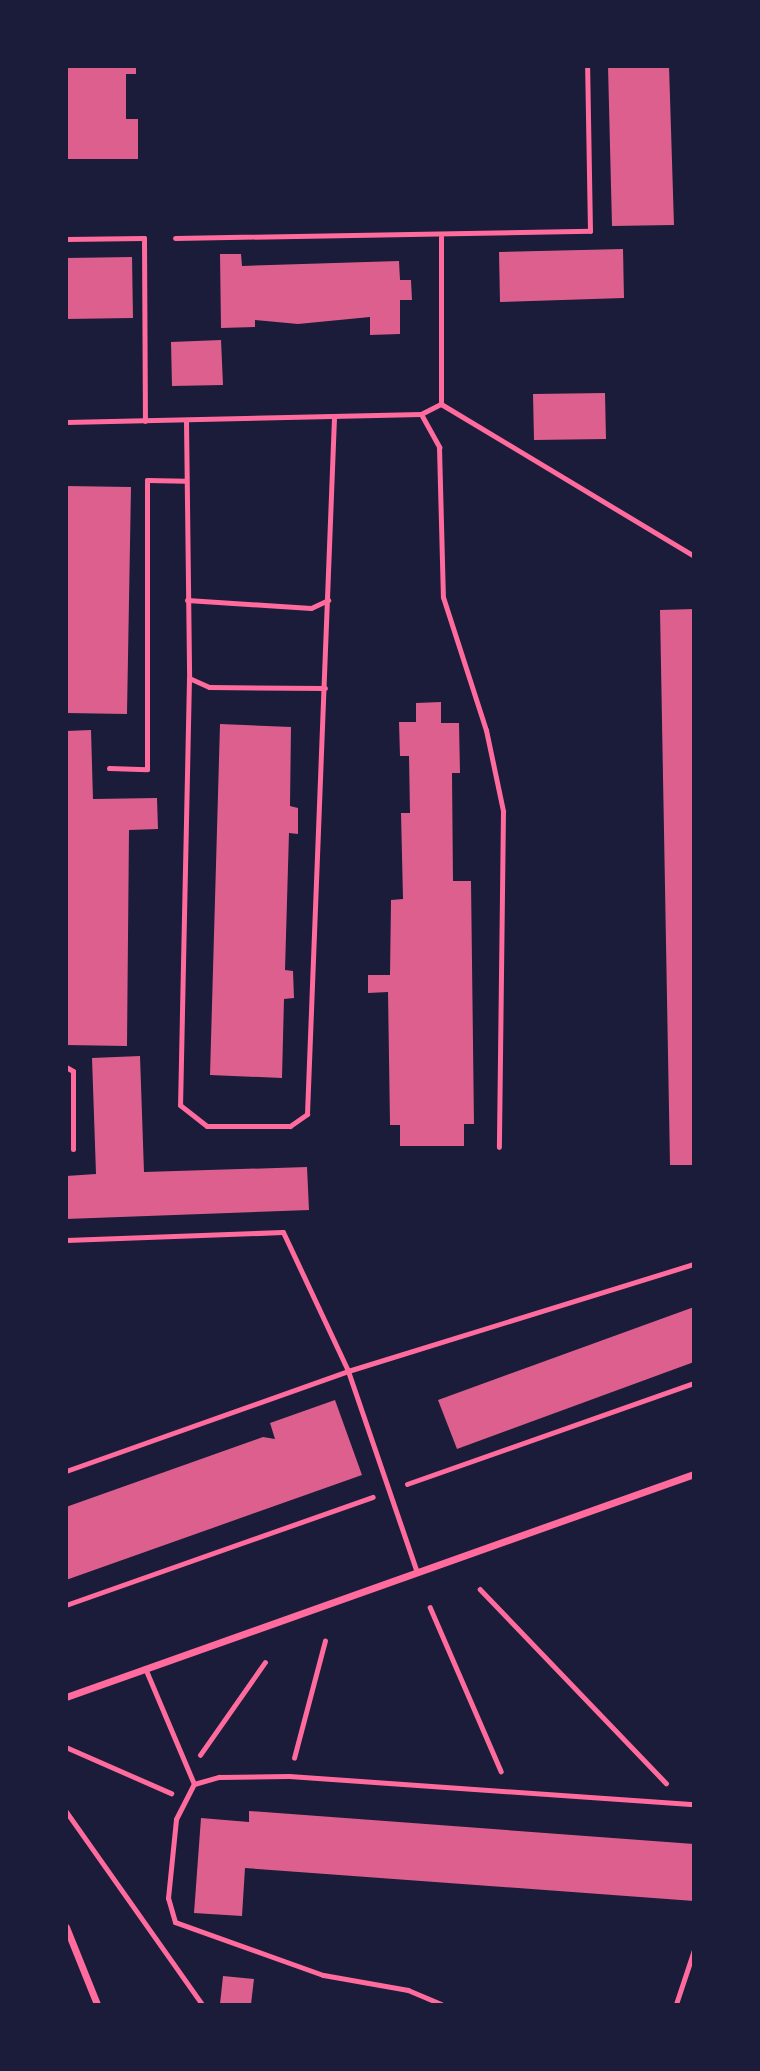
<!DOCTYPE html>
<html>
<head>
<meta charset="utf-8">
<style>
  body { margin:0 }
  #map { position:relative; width:760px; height:2071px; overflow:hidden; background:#1b1b3a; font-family:Raleway,sans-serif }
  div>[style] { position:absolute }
  .building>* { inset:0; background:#dd5f8e }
  .path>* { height:4.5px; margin:-2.25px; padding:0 2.25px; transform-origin:2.25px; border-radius:2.25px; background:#ff6b9d }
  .service>* { height:5px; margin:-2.5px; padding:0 2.5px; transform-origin:2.5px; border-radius:2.5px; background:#ff6b9d }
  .minor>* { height:7px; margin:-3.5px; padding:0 3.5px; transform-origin:3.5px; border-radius:3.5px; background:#ff6b9d }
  span { translate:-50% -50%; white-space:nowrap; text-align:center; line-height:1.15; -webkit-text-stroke:7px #1b1b3a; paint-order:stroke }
  .frame { position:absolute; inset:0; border:68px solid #1b1b3a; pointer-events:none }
</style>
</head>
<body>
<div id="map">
  <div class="building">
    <div style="clip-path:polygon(66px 66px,136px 66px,136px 74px,126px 74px,126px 119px,138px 119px,138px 159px,66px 159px)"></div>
    <div style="clip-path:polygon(608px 66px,669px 66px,674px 225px,612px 226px)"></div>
    <div style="clip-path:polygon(623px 249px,624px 298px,500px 302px,499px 252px)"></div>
    <div style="clip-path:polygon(220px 254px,241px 254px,242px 266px,399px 261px,400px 280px,411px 280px,412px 300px,400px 300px,400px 334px,370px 335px,370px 317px,298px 324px,255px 320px,255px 327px,221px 328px)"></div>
    <div style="clip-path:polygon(132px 257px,133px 318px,66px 319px,66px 258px)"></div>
    <div style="clip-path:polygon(221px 340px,223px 385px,172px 386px,171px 342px)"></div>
    <div style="clip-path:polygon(605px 393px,606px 439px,534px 440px,533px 394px)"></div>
    <div style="clip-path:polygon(66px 486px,131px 487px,127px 714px,66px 713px)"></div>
    <div style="clip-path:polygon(694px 609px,694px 1165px,670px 1165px,660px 610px)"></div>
    <div style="clip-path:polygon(441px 702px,441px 723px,459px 723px,460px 773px,452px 773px,453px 881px,471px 881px,474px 1124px,464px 1124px,464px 1146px,400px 1146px,400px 1125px,390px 1125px,388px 992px,368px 993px,368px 975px,390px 975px,391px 900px,403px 899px,401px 813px,410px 813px,409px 756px,400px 756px,399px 722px,416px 722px,416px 703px)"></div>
    <div style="clip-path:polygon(220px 724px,291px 727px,290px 806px,298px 808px,298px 834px,289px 833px,285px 970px,293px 971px,294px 998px,284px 999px,282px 1078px,210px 1075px)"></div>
    <div style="clip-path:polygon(91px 730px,93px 799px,157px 798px,158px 829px,129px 830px,127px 1046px,66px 1045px,66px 731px)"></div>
    <div style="clip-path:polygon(140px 1056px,144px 1172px,307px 1167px,309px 1210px,66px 1219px,66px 1176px,96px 1174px,92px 1058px)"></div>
    <div style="clip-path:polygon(694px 1307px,694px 1362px,457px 1449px,438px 1400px)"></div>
    <div style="clip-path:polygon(335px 1400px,362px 1475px,66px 1580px,66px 1507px,263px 1437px,275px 1439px,270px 1423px)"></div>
    <div style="clip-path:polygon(249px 1811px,694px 1844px,694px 1901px,245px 1868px,242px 1916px,194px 1913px,201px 1818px,249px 1822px)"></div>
    <div style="clip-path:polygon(223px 1976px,254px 1979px,251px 2004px,220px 2004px)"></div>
  </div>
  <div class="path">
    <div style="left:407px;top:1484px;width:304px;rotate:-19.4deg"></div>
    <div style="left:480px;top:1589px;width:269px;rotate:46.2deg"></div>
    <div style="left:66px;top:1605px;width:325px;rotate:-19.4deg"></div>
    <div style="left:430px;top:1607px;width:179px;rotate:66.6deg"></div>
    <div style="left:66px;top:1747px;width:115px;rotate:23.7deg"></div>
    <div style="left:200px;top:1755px;width:113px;rotate:-55deg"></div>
    <div style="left:294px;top:1758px;width:121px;rotate:-75.2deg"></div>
    <div style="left:66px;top:1811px;width:236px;rotate:54.8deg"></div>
  </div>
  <div class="service">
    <div style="left:441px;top:237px;width:167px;rotate:90deg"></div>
    <div style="left:441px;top:404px;width:295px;rotate:31deg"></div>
    <div style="left:175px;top:238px;width:415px;rotate:-1deg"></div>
    <div style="left:590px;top:231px;width:165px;rotate:-91deg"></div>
    <div style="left:66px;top:239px;width:78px;rotate:-0.7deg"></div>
    <div style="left:144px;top:238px;width:183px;rotate:89.7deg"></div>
    <div style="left:421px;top:414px;width:22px;rotate:-27deg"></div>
    <div style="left:186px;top:420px;width:258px;rotate:89.3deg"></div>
    <div style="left:189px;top:678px;width:427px;rotate:91.2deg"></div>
    <div style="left:180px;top:1105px;width:34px;rotate:38deg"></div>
    <div style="left:207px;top:1126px;width:83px"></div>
    <div style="left:290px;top:1126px;width:21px;rotate:-35deg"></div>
    <div style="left:307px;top:1114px;width:698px;rotate:-87.78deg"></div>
    <div style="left:66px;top:422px;width:355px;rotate:-1.3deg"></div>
    <div style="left:421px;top:414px;width:38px;rotate:61deg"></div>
    <div style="left:439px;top:447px;width:150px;rotate:88.5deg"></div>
    <div style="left:443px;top:597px;width:140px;rotate:72.1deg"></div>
    <div style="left:486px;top:730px;width:83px;rotate:78.1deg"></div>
    <div style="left:503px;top:811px;width:336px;rotate:90.7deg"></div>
    <div style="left:187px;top:600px;width:124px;rotate:3.7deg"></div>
    <div style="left:311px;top:608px;width:19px;rotate:-25deg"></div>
    <div style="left:189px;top:678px;width:22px;rotate:24deg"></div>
    <div style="left:209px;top:687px;width:116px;rotate:0.5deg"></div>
    <div style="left:109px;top:768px;width:38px;rotate:2deg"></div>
    <div style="left:147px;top:769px;width:289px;rotate:-90deg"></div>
    <div style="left:147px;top:480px;width:39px;rotate:1deg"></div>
    <div style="left:66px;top:1067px;width:8px;rotate:30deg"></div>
    <div style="left:73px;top:1071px;width:78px;rotate:90deg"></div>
    <div style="left:66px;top:1240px;width:217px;rotate:-2.1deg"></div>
    <div style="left:283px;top:1232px;width:153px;rotate:64.9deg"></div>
    <div style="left:348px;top:1371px;width:210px;rotate:71.1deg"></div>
    <div style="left:66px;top:1471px;width:299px;rotate:-19.5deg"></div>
    <div style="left:348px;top:1371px;width:362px;rotate:-17.2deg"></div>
    <div style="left:145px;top:1668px;width:126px;rotate:67.1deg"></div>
    <div style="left:441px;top:2004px;width:36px;rotate:-157deg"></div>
    <div style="left:408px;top:1990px;width:86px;rotate:-170deg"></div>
    <div style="left:323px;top:1975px;width:157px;rotate:-160.3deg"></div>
    <div style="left:175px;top:1922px;width:25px;rotate:-106deg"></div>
    <div style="left:168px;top:1898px;width:79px;rotate:-84.2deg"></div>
    <div style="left:176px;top:1819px;width:39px;rotate:-63deg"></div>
    <div style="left:194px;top:1784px;width:26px;rotate:-16deg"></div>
    <div style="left:219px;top:1777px;width:70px;rotate:-0.8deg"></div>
    <div style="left:289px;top:1776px;width:406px;rotate:4deg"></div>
    <div style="left:676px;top:2004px;width:57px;rotate:-71.6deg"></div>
  </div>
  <div class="minor">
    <div style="left:66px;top:1697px;width:666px;rotate:-19.55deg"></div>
    <div style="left:66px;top:1927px;width:83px;rotate:68.1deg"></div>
  </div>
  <div class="frame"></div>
</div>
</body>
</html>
